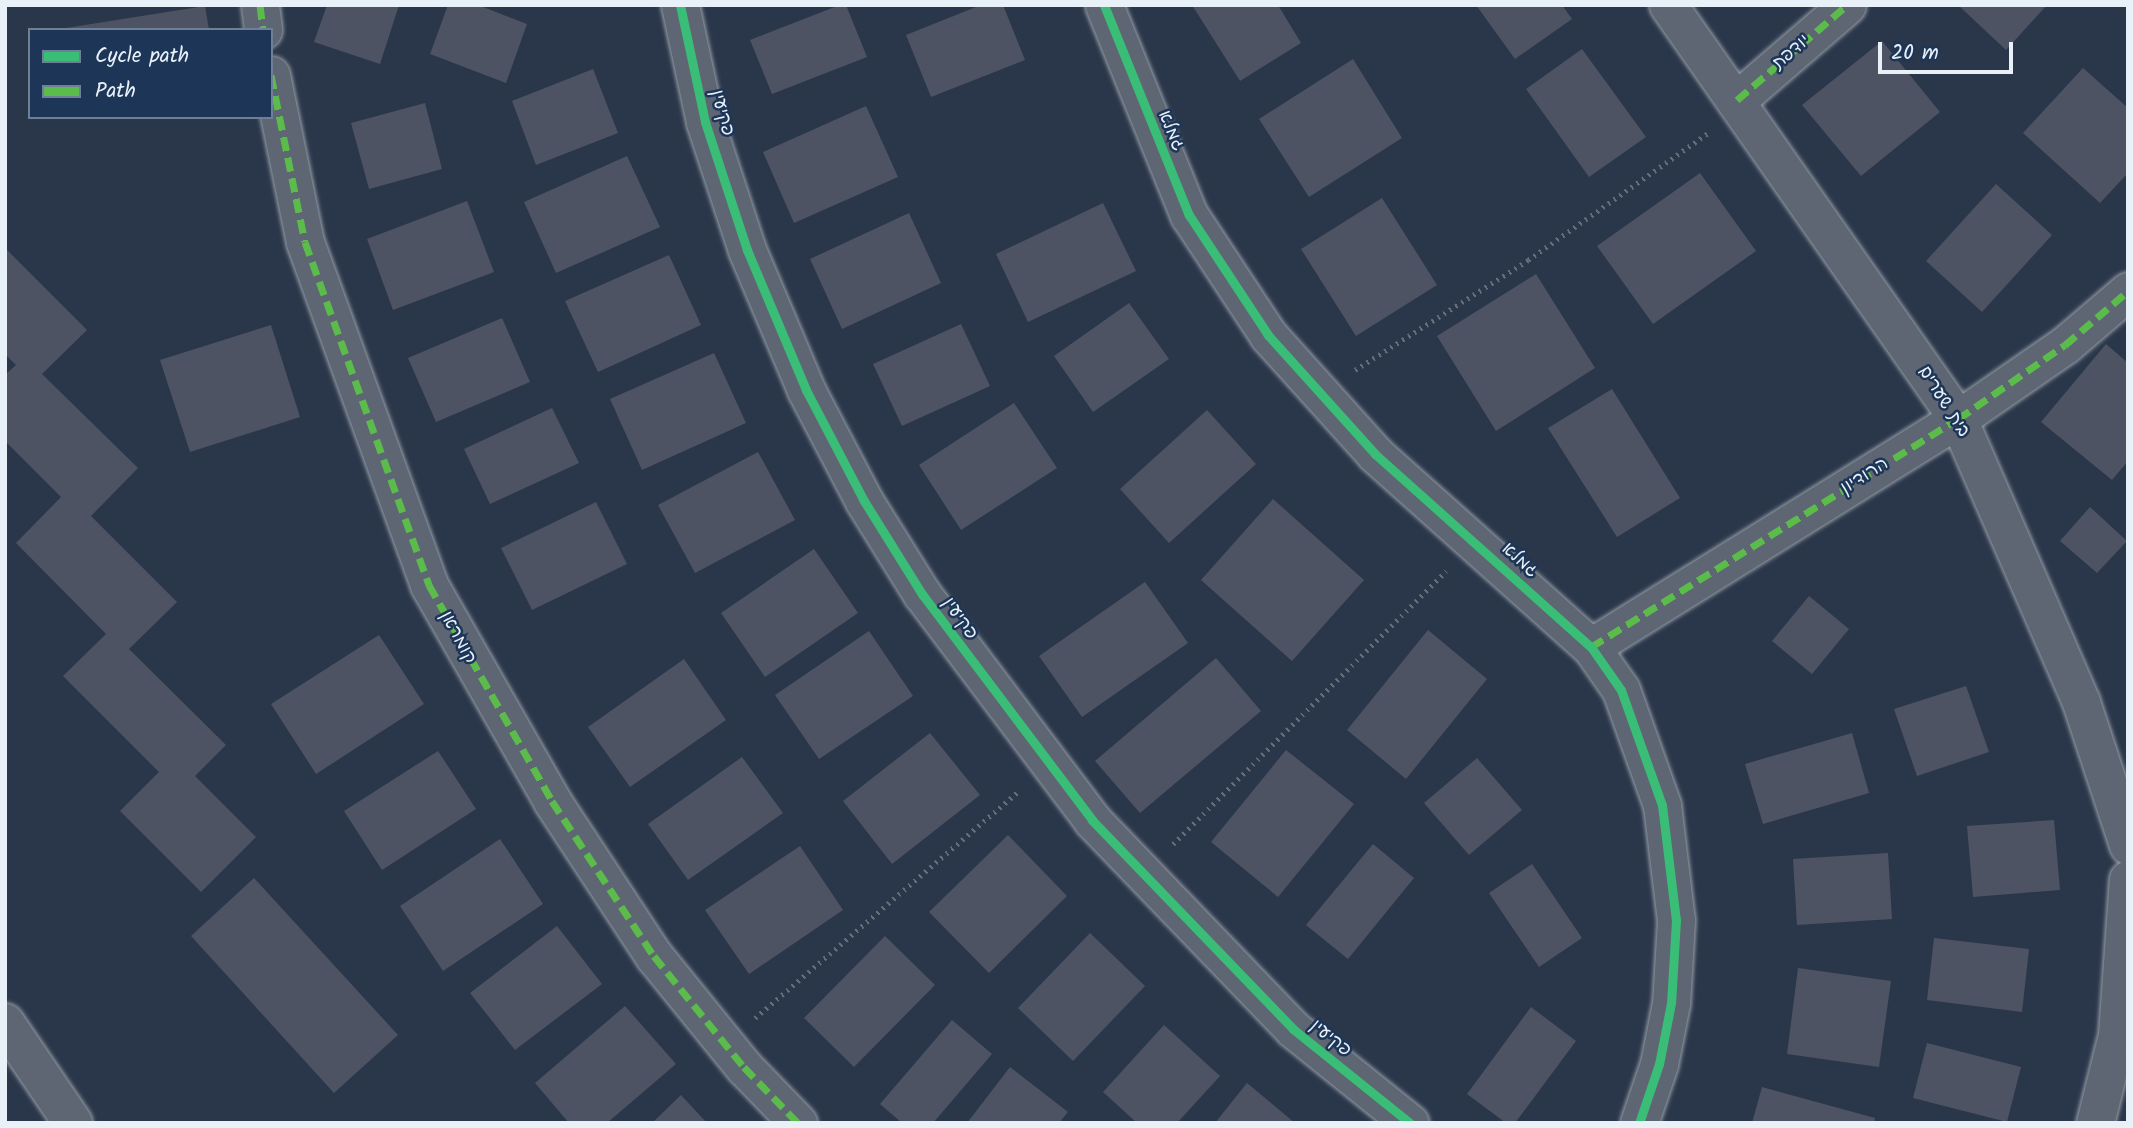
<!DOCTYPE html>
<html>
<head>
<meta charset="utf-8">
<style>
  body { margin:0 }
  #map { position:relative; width:2133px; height:1128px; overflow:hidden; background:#2a374a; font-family:Kalam,"Playpen Sans Hebrew",sans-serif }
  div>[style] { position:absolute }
  .building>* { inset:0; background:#4d5362 }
  .path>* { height:4.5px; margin-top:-2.25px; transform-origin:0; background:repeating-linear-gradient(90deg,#656d78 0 2px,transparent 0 7px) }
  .roads { filter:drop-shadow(0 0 2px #959da7) drop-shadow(0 0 2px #959da7) }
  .street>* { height:37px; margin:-18.5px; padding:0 18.5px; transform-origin:18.5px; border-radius:18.5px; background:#5d6672 }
  .secondary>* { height:38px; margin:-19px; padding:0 19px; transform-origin:19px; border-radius:19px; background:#5d6672 }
  .quiet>* { height:7px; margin-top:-3.5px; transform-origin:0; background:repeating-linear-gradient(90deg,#5cbc4b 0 14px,transparent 0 21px) }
  .cycleway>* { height:9px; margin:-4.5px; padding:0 4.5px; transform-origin:4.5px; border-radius:4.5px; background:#3abd76 }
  span { translate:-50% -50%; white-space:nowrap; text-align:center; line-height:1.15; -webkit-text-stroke:5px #1d3557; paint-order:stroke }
  .street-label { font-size:18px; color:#e8f1f8 }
  .frame { position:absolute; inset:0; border:7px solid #e8f1f8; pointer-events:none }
  .legend { position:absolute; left:28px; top:28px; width:245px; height:91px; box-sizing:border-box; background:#1d3557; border:2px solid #6e8097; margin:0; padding:9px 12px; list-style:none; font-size:21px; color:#e8f1f8 }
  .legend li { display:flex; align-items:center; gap:14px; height:35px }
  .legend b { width:35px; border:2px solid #6e8097 }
  .scale { position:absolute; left:1878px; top:42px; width:135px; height:32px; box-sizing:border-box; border:4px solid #e8f1f8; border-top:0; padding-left:9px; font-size:21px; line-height:24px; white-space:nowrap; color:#e8f1f8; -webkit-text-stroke:5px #1d3557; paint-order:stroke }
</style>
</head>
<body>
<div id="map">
  <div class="building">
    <div style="clip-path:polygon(327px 5px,399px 5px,380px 64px,314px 42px)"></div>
    <div style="clip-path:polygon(448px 5px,478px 5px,527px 24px,506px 83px,430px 54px)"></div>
    <div style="clip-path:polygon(840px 5px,846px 5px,867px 57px,772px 94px,750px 40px)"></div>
    <div style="clip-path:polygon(981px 5px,1003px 5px,1025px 60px,931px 97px,906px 35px)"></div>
    <div style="clip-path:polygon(1192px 5px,1278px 5px,1301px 43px,1240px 81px)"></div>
    <div style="clip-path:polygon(1476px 5px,1562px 5px,1572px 19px,1515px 59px)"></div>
    <div style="clip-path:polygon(1958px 5px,2047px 5px,2006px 50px)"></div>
    <div style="clip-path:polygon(205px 6px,209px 30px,66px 30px,66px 28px)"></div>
    <div style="clip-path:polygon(1882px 41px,1940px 112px,1861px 176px,1802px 105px)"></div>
    <div style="clip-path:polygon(1582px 49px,1646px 137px,1589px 177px,1526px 89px)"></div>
    <div style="clip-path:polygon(1353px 59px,1402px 138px,1309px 197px,1259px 119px)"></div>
    <div style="clip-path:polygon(2083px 68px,2128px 108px,2128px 173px,2100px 203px,2023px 133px)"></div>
    <div style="clip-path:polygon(593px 69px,618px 133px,536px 165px,512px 101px)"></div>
    <div style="clip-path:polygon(425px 103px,442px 169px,369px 189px,351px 123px)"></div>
    <div style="clip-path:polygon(866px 106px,898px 177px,794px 223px,763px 152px)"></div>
    <div style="clip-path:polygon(627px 156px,660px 227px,556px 273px,524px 202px)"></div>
    <div style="clip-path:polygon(1700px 173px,1756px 251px,1653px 324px,1597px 246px)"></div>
    <div style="clip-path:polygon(1996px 184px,2052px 235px,1982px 312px,1926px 261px)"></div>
    <div style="clip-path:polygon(1382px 198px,1437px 285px,1356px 336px,1301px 249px)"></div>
    <div style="clip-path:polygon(467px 201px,494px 272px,393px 310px,367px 239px)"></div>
    <div style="clip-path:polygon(1103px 203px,1136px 271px,1028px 322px,996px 254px)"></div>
    <div style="clip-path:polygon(909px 213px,941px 283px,842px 329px,810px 259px)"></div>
    <div style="clip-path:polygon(5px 248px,87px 330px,42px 374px,138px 468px,91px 516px,177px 602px,129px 649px,226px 745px,195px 776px,256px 837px,201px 892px,120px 811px,159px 772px,63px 676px,106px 634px,16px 543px,61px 497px,5px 441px,5px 375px,16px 365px,5px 354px)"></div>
    <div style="clip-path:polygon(669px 255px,701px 325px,598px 372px,565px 301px)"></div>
    <div style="clip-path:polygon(1536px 274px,1595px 368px,1496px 431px,1437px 336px)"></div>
    <div style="clip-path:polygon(1129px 303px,1169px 359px,1093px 412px,1054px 356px)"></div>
    <div style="clip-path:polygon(502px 318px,530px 382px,436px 422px,408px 358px)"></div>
    <div style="clip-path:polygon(961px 324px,990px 386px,902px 426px,873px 364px)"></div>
    <div style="clip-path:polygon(271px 325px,300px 417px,190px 452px,160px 360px)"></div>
    <div style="clip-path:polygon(2106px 344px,2128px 363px,2128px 461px,2112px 480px,2041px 422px)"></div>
    <div style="clip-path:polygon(714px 353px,746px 423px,642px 470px,610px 399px)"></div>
    <div style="clip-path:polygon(1612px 389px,1680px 498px,1617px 537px,1548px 428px)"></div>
    <div style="clip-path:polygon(1014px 403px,1057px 468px,961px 530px,919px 465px)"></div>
    <div style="clip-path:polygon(552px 408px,579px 463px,490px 504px,464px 449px)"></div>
    <div style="clip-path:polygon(1207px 410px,1256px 464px,1169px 543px,1120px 489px)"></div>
    <div style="clip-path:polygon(758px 452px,795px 520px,695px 573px,658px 505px)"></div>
    <div style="clip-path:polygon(1273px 499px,1364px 580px,1292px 661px,1201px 580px)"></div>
    <div style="clip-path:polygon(596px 502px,627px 564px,532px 610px,501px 548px)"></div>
    <div style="clip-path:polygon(2090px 507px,2127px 541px,2097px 573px,2060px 541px)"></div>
    <div style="clip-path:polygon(814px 549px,858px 613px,765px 677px,721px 613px)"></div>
    <div style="clip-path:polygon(1145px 582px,1188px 643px,1082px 717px,1039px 656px)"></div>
    <div style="clip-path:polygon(1809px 596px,1849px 629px,1812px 674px,1772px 641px)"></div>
    <div style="clip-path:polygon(1428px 630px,1487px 679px,1406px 779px,1347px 730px)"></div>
    <div style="clip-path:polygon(869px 631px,913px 696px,819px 759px,775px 695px)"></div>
    <div style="clip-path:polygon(379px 635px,424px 704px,316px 774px,271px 704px)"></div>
    <div style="clip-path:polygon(1216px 658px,1261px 711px,1140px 813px,1095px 761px)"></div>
    <div style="clip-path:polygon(684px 659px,726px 720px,630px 787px,588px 727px)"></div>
    <div style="clip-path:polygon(1966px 686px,1989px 752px,1917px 776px,1894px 709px)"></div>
    <div style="clip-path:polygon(930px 733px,980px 795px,892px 864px,843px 801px)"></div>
    <div style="clip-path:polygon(1852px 733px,1869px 793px,1763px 824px,1745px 764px)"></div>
    <div style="clip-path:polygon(1286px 750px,1354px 804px,1278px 897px,1211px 842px)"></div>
    <div style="clip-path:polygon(438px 751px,476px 809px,382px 870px,344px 811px)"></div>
    <div style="clip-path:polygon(742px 757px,783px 813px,688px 880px,648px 824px)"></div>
    <div style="clip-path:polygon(1477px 758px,1522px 810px,1469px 855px,1424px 803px)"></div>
    <div style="clip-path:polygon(2054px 820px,2060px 890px,1973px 897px,1967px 826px)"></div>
    <div style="clip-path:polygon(1008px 835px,1067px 896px,989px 973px,929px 912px)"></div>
    <div style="clip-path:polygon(500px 839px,543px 904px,443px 971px,400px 906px)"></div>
    <div style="clip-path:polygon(1373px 844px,1414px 878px,1348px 959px,1306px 925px)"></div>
    <div style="clip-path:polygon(800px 846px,843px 910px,749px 974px,705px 910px)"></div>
    <div style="clip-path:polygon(1888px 853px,1892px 919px,1797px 925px,1793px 859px)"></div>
    <div style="clip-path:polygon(1532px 864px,1582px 938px,1539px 967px,1489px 893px)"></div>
    <div style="clip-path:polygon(254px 878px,398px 1035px,334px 1093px,191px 936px)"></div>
    <div style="clip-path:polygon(557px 926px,602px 984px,515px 1050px,470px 993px)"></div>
    <div style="clip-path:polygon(1090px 933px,1145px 986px,1073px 1061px,1018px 1008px)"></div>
    <div style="clip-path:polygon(885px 936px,935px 985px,854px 1067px,804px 1018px)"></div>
    <div style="clip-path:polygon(1934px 938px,2029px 949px,2022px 1012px,1927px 1000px)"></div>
    <div style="clip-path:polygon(1798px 968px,1891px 981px,1879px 1067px,1787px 1054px)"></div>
    <div style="clip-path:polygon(625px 1006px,676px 1064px,607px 1123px,569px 1123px,535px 1083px)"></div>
    <div style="clip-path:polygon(1531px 1007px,1576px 1041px,1515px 1123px,1506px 1123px,1467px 1094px)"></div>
    <div style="clip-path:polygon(952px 1020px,992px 1054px,933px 1123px,902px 1123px,880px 1104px)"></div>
    <div style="clip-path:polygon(1164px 1025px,1220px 1076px,1177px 1123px,1137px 1123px,1103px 1092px)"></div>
    <div style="clip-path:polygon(1927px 1043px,2021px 1067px,2007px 1122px,1913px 1098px)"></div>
    <div style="clip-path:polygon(1010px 1067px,1068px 1112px,1059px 1123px,967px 1123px)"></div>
    <div style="clip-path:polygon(1247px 1083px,1295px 1123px,1215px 1123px)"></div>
    <div style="clip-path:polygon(1762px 1087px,1875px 1118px,1874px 1123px,1752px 1123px)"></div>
    <div style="clip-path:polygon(681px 1095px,707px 1123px,652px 1123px)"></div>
  </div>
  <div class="path">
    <div style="left:1355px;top:370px;width:205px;rotate:-32.4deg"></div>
    <div style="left:1528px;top:260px;width:220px;rotate:-35.2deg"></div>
    <div style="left:1173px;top:844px;width:386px;rotate:-45deg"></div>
    <div style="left:755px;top:1018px;width:348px;rotate:-40.7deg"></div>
  </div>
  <div class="roads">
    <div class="street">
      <div style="left:260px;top:5px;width:25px;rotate:83deg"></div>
      <div style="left:680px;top:5px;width:120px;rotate:77.9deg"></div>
      <div style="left:705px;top:122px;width:135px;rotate:71.8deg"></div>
      <div style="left:747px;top:250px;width:152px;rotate:67.1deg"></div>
      <div style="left:806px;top:390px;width:125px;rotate:62.4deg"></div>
      <div style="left:864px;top:501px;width:110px;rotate:58.1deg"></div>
      <div style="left:922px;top:594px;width:283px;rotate:53deg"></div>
      <div style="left:1092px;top:820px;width:290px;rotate:46.1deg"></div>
      <div style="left:1293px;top:1029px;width:150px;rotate:38.8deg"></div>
      <div style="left:1104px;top:5px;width:227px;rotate:68deg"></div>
      <div style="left:1189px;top:215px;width:144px;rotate:56.6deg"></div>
      <div style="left:1268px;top:335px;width:160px;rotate:48deg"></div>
      <div style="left:1375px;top:454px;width:290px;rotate:41.8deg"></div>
      <div style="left:1591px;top:647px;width:52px;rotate:55.1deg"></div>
      <div style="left:1621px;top:690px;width:122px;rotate:70.4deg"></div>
      <div style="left:1662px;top:805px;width:116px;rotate:83.1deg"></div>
      <div style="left:1676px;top:920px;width:83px;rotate:93.4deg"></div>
      <div style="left:1671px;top:1003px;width:62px;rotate:101.1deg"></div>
      <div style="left:1659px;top:1064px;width:62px;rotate:108.7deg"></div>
      <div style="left:1668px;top:5px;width:505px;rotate:54.99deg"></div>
      <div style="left:1958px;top:419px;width:309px;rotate:66.5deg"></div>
      <div style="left:2081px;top:702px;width:151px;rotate:71.8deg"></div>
      <div style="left:271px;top:75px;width:170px;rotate:78.5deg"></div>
      <div style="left:305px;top:242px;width:365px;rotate:70.1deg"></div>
      <div style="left:429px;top:585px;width:249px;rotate:60.3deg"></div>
      <div style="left:552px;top:801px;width:186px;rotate:56.7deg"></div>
      <div style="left:654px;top:956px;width:143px;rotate:51deg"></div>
      <div style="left:744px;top:1067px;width:78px;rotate:46deg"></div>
      <div style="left:1737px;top:100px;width:145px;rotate:-40.8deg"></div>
      <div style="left:1591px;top:647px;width:432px;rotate:-31.9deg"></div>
      <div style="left:1958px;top:419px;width:130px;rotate:-34.7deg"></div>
      <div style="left:2065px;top:345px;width:83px;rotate:-40.6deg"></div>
      <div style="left:2095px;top:1123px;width:91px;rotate:-76deg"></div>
      <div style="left:2117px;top:1035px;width:156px;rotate:-86deg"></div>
    </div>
    <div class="secondary">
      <div style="left:5px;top:1023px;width:121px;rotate:55.8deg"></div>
    </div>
  </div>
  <div class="quiet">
    <div style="left:260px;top:5px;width:25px;rotate:83deg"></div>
    <div style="left:271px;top:75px;width:170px;rotate:78.5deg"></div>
    <div style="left:305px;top:242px;width:365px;rotate:70.1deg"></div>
    <div style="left:429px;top:585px;width:249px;rotate:60.3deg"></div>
    <div style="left:552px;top:801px;width:186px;rotate:56.7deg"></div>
    <div style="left:654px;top:956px;width:143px;rotate:51deg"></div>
    <div style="left:744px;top:1067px;width:78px;rotate:46deg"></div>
    <div style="left:1737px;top:100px;width:145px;rotate:-40.8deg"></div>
    <div style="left:1591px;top:647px;width:432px;rotate:-31.9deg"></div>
    <div style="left:1958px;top:419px;width:130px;rotate:-34.7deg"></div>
    <div style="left:2065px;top:345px;width:83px;rotate:-40.6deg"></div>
  </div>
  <div class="cycleway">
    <div style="left:680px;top:5px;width:120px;rotate:77.9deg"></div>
    <div style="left:705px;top:122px;width:135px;rotate:71.8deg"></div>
    <div style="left:747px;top:250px;width:152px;rotate:67.1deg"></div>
    <div style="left:806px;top:390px;width:125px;rotate:62.4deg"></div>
    <div style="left:864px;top:501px;width:110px;rotate:58.1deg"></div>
    <div style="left:922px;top:594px;width:283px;rotate:53deg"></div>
    <div style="left:1092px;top:820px;width:290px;rotate:46.1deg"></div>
    <div style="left:1293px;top:1029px;width:150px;rotate:38.8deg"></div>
    <div style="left:1104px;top:5px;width:227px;rotate:68deg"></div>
    <div style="left:1189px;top:215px;width:144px;rotate:56.6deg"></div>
    <div style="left:1268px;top:335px;width:160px;rotate:48deg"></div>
    <div style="left:1375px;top:454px;width:290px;rotate:41.8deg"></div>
    <div style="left:1591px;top:647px;width:52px;rotate:55.1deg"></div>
    <div style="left:1621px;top:690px;width:122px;rotate:70.4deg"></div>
    <div style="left:1662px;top:805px;width:116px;rotate:83.1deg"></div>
    <div style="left:1676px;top:920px;width:83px;rotate:93.4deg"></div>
    <div style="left:1671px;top:1003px;width:62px;rotate:101.1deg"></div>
    <div style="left:1659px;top:1064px;width:62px;rotate:108.7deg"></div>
  </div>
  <div class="street-label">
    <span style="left:1792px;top:53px;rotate:-41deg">יודפת</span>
    <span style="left:721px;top:113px;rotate:75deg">פקיעין</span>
    <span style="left:1170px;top:131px;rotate:67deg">גמלא</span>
    <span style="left:1943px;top:402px;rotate:58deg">בית שערים</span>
    <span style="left:1865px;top:477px;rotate:-32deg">הרודיון</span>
    <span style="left:1519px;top:561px;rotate:42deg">גמלא</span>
    <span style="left:959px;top:619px;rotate:55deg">פקיעין</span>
    <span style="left:457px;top:638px;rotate:62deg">קומראן</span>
    <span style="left:1330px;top:1039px;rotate:39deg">פקיעין</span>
  </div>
  <div class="frame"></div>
  <ul class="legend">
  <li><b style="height:9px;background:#3abd76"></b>Cycle path</li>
  <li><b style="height:9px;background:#5cbc4b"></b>Path</li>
  </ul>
  <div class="scale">20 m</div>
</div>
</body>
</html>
